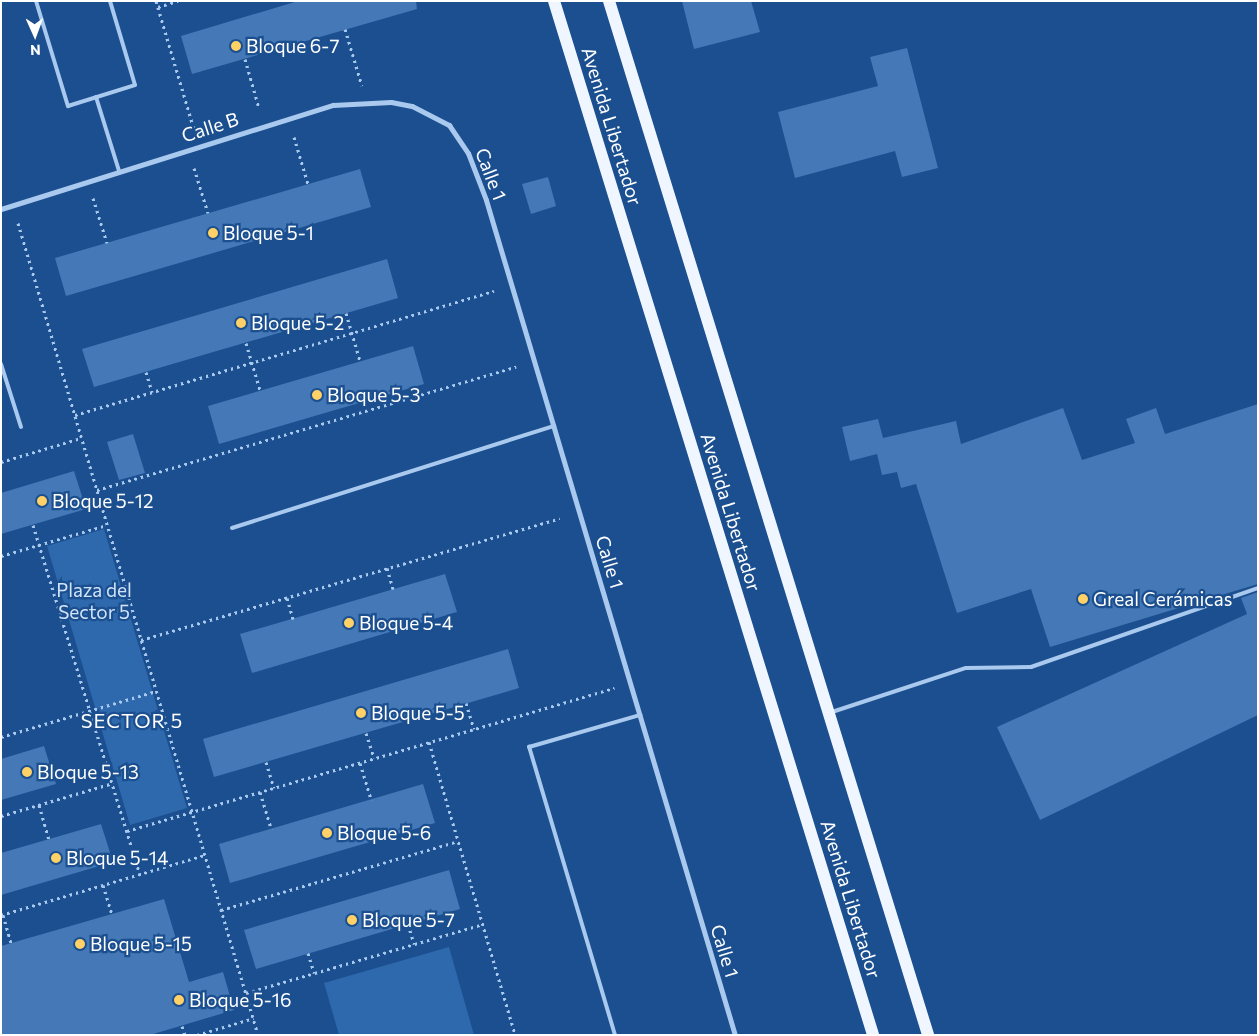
<!DOCTYPE html>
<html>
<head>
<meta charset="utf-8">
<style>
  body { margin:0 }
  #map { position:relative; width:1259px; height:1036px; overflow:hidden; background:#1b4f8f; font-family:Commissioner,sans-serif }
  div>[style] { position:absolute }
  .green>* { inset:0; background:#2e69ad }
  .building>* { inset:0; background:#4478b7 }
  .path>* { height:3px; margin-top:-1.5px; transform-origin:0; background:repeating-linear-gradient(90deg,#a9c9ee 0 2.5px,transparent 0 6.5px) }
  .service>* { height:4px; margin:-2px; padding:0 2px; transform-origin:2px; border-radius:2px; background:#a9c9ee }
  .minor>* { height:5px; margin:-2.5px; padding:0 2.5px; transform-origin:2.5px; border-radius:2.5px; background:#a9c9ee }
  .primary>* { height:12px; margin:-6px; padding:0 6px; transform-origin:6px; border-radius:6px; background:#f0f6ff }
  .dots>* { width:14px; height:14px; translate:-50% -50%; box-sizing:border-box; border:2px solid #1b4f8f; border-radius:50% }
  span { translate:-50% -50%; white-space:nowrap; text-align:center; line-height:1.15; -webkit-text-stroke:4.5px #1b4f8f; paint-order:stroke }
  .poi-label { font-size:19px; color:#fff }
  .left { translate:0 -50%; text-align:left }
  .street-label { font-size:19px; color:#fff }
  .park-label { font-size:19px; color:#cfe3fa }
  .neighbourhood-label { font-size:20px; color:#fff; letter-spacing:1px }
  .frame { position:absolute; inset:0; border:2px solid #fff; pointer-events:none }
  .north { position:absolute; left:10px; top:10px; width:50px; height:50px; -webkit-text-stroke:4px #1b4f8f; paint-order:stroke; rotate:178deg; font-size:14px; font-weight:700; line-height:20px; text-align:center; color:#fff }
  .north::after { content:''; display:block; margin:auto; width:18px; height:22px; background:#fff; clip-path:polygon(50% 0,100% 100%,50% 72%,0 100%) }
</style>
</head>
<body>
<div id="map">
  <div class="green">
    <div style="clip-path:polygon(104px 529px,187px 808px,130px 825px,47px 546px)"></div>
    <div style="clip-path:polygon(449px 947px,474px 1035px,339px 1035px,324px 983px)"></div>
  </div>
  <div class="building">
    <div style="clip-path:polygon(298px 1px,416px 1px,417px 9px,192px 74px,181px 36px)"></div>
    <div style="clip-path:polygon(682px 1px,751px 1px,760px 32px,694px 49px)"></div>
    <div style="clip-path:polygon(907px 48px,938px 168px,902px 177px,895px 151px,795px 178px,778px 112px,878px 86px,870px 57px)"></div>
    <div style="clip-path:polygon(360px 169px,371px 207px,66px 296px,55px 258px)"></div>
    <div style="clip-path:polygon(548px 177px,556px 206px,531px 214px,522px 184px)"></div>
    <div style="clip-path:polygon(387px 259px,398px 298px,94px 387px,82px 349px)"></div>
    <div style="clip-path:polygon(413px 346px,424px 384px,219px 444px,208px 406px)"></div>
    <div style="clip-path:polygon(1258px 404px,1258px 584px,1050px 647px,1031px 589px,957px 613px,916px 484px,901px 488px,897px 472px,882px 475px,877px 454px,850px 461px,842px 427px,878px 419px,883px 438px,956px 421px,961px 444px,1063px 408px,1082px 460px,1135px 443px,1126px 419px,1156px 408px,1165px 434px)"></div>
    <div style="clip-path:polygon(133px 434px,145px 473px,119px 480px,107px 442px)"></div>
    <div style="clip-path:polygon(74px 471px,86px 509px,1px 534px,1px 493px)"></div>
    <div style="clip-path:polygon(445px 574px,457px 612px,252px 673px,240px 634px)"></div>
    <div style="clip-path:polygon(1258px 592px,1258px 715px,1040px 820px,997px 727px,1247px 614px,1241px 598px)"></div>
    <div style="clip-path:polygon(508px 649px,519px 688px,214px 777px,203px 739px)"></div>
    <div style="clip-path:polygon(44px 746px,56px 784px,1px 800px,1px 759px)"></div>
    <div style="clip-path:polygon(423px 784px,435px 823px,230px 883px,219px 844px)"></div>
    <div style="clip-path:polygon(101px 824px,113px 862px,1px 895px,1px 853px)"></div>
    <div style="clip-path:polygon(449px 870px,460px 909px,256px 969px,244px 930px)"></div>
    <div style="clip-path:polygon(164px 899px,189px 982px,223px 972px,234px 1010px,150px 1035px,1px 1035px,1px 946px)"></div>
  </div>
  <div class="path">
    <div style="left:156px;top:1px;width:134px;rotate:73.5deg"></div>
    <div style="left:158px;top:7px;width:21px;rotate:-17deg"></div>
    <div style="left:345px;top:29px;width:59px;rotate:73.4deg"></div>
    <div style="left:245px;top:59px;width:51px;rotate:74.1deg"></div>
    <div style="left:294px;top:137px;width:49px;rotate:73.4deg"></div>
    <div style="left:194px;top:168px;width:47px;rotate:72.7deg"></div>
    <div style="left:93px;top:198px;width:47px;rotate:72.7deg"></div>
    <div style="left:18px;top:223px;width:847px;rotate:73.53deg"></div>
    <div style="left:346px;top:313px;width:50px;rotate:73.7deg"></div>
    <div style="left:246px;top:343px;width:49px;rotate:73.4deg"></div>
    <div style="left:146px;top:372px;width:21px;rotate:73deg"></div>
    <div style="left:75px;top:415px;width:437px;rotate:-16.5deg"></div>
    <div style="left:1px;top:462px;width:84px;rotate:-16.7deg"></div>
    <div style="left:97px;top:490px;width:437px;rotate:-16.4deg"></div>
    <div style="left:33px;top:525px;width:365px;rotate:73deg"></div>
    <div style="left:1px;top:556px;width:110px;rotate:-16.3deg"></div>
    <div style="left:387px;top:568px;width:22px;rotate:74deg"></div>
    <div style="left:287px;top:598px;width:22px;rotate:74deg"></div>
    <div style="left:141px;top:640px;width:436px;rotate:-16.2deg"></div>
    <div style="left:466px;top:703px;width:27px;rotate:73deg"></div>
    <div style="left:366px;top:733px;width:26px;rotate:72deg"></div>
    <div style="left:1px;top:737px;width:162px;rotate:-16.5deg"></div>
    <div style="left:429px;top:742px;width:305px;rotate:73.6deg"></div>
    <div style="left:266px;top:762px;width:27px;rotate:73deg"></div>
    <div style="left:360px;top:763px;width:39px;rotate:73deg"></div>
    <div style="left:260px;top:792px;width:39px;rotate:73deg"></div>
    <div style="left:39px;top:805px;width:35px;rotate:74deg"></div>
    <div style="left:1px;top:816px;width:117px;rotate:-16.4deg"></div>
    <div style="left:127px;top:831px;width:508px;rotate:-16.36deg"></div>
    <div style="left:103px;top:885px;width:30px;rotate:73deg"></div>
    <div style="left:221px;top:910px;width:247px;rotate:-16.2deg"></div>
    <div style="left:1px;top:915px;width:213px;rotate:-16.4deg"></div>
    <div style="left:3px;top:915px;width:29px;rotate:74deg"></div>
    <div style="left:408px;top:924px;width:21px;rotate:73deg"></div>
    <div style="left:308px;top:953px;width:21px;rotate:73deg"></div>
    <div style="left:246px;top:993px;width:247px;rotate:-16.2deg"></div>
    <div style="left:182px;top:1026px;width:9px;rotate:72deg"></div>
    <div style="left:197px;top:1035px;width:59px;rotate:-16.6deg"></div>
  </div>
  <div class="service">
    <div style="left:36px;top:1px;width:110px;rotate:73.1deg"></div>
    <div style="left:68px;top:106px;width:70px;rotate:-17.4deg"></div>
    <div style="left:135px;top:85px;width:88px;rotate:-106.6deg"></div>
    <div style="left:96px;top:97px;width:77px;rotate:72.7deg"></div>
    <div style="left:1px;top:364px;width:66px;rotate:72.4deg"></div>
    <div style="left:232px;top:528px;width:338px;rotate:-17.6deg"></div>
    <div style="left:832px;top:712px;width:141px;rotate:-18.2deg"></div>
    <div style="left:966px;top:668px;width:65px;rotate:-0.9deg"></div>
    <div style="left:1031px;top:667px;width:240px;rotate:-19.2deg"></div>
    <div style="left:615px;top:1035px;width:301px;rotate:-106.6deg"></div>
    <div style="left:529px;top:747px;width:116px;rotate:-16.1deg"></div>
  </div>
  <div class="minor">
    <div style="left:1px;top:209px;width:348px;rotate:-17.4deg"></div>
    <div style="left:333px;top:105px;width:58px;rotate:-3deg"></div>
    <div style="left:391px;top:102px;width:21px;rotate:11deg"></div>
    <div style="left:412px;top:106px;width:42px;rotate:27.2deg"></div>
    <div style="left:449px;top:125px;width:34px;rotate:56deg"></div>
    <div style="left:468px;top:153px;width:50px;rotate:69deg"></div>
    <div style="left:486px;top:200px;width:871px;rotate:73.4deg"></div>
  </div>
  <div class="primary">
    <div style="left:554px;top:1px;width:1082px;rotate:72.85deg"></div>
    <div style="left:609px;top:1px;width:1082px;rotate:72.85deg"></div>
  </div>
  <div class="dots">
    <div style="left:236px;top:46px;background:#ffd166"></div>
    <div style="left:213px;top:233px;background:#ffd166"></div>
    <div style="left:241px;top:323px;background:#ffd166"></div>
    <div style="left:317px;top:395px;background:#ffd166"></div>
    <div style="left:42px;top:501px;background:#ffd166"></div>
    <div style="left:1083px;top:599px;background:#ffd166"></div>
    <div style="left:349px;top:623px;background:#ffd166"></div>
    <div style="left:361px;top:713px;background:#ffd166"></div>
    <div style="left:27px;top:772px;background:#ffd166"></div>
    <div style="left:327px;top:833px;background:#ffd166"></div>
    <div style="left:56px;top:858px;background:#ffd166"></div>
    <div style="left:352px;top:920px;background:#ffd166"></div>
    <div style="left:80px;top:944px;background:#ffd166"></div>
    <div style="left:179px;top:1000px;background:#ffd166"></div>
  </div>
  <div class="poi-label">
    <span class="left" style="left:246px;top:46px">Bloque 6-7</span>
    <span class="left" style="left:223px;top:233px">Bloque 5-1</span>
    <span class="left" style="left:251px;top:323px">Bloque 5-2</span>
    <span class="left" style="left:327px;top:395px">Bloque 5-3</span>
    <span class="left" style="left:52px;top:501px">Bloque 5-12</span>
    <span class="left" style="left:1093px;top:599px">Greal Cerámicas</span>
    <span class="left" style="left:359px;top:623px">Bloque 5-4</span>
    <span class="left" style="left:371px;top:713px">Bloque 5-5</span>
    <span class="left" style="left:37px;top:772px">Bloque 5-13</span>
    <span class="left" style="left:337px;top:833px">Bloque 5-6</span>
    <span class="left" style="left:66px;top:858px">Bloque 5-14</span>
    <span class="left" style="left:362px;top:920px">Bloque 5-7</span>
    <span class="left" style="left:90px;top:944px">Bloque 5-15</span>
    <span class="left" style="left:189px;top:1000px">Bloque 5-16</span>
  </div>
  <div class="street-label">
    <span style="left:612px;top:126px;rotate:73deg">Avenida Libertador</span>
    <span style="left:210px;top:127px;rotate:-18deg">Calle B</span>
    <span style="left:491px;top:174px;rotate:69deg">Calle 1</span>
    <span style="left:731px;top:512px;rotate:73deg">Avenida Libertador</span>
    <span style="left:610px;top:562px;rotate:73deg">Calle 1</span>
    <span style="left:851px;top:899px;rotate:73deg">Avenida Libertador</span>
    <span style="left:725px;top:951px;rotate:73deg">Calle 1</span>
  </div>
  <div class="park-label">
    <span style="left:94px;top:601px">Plaza del<br>Sector 5</span>
  </div>
  <div class="neighbourhood-label">
    <span style="left:132px;top:720px">SECTOR 5</span>
  </div>
  <div class="frame"></div>
  <div class="north">N</div>
</div>
</body>
</html>
